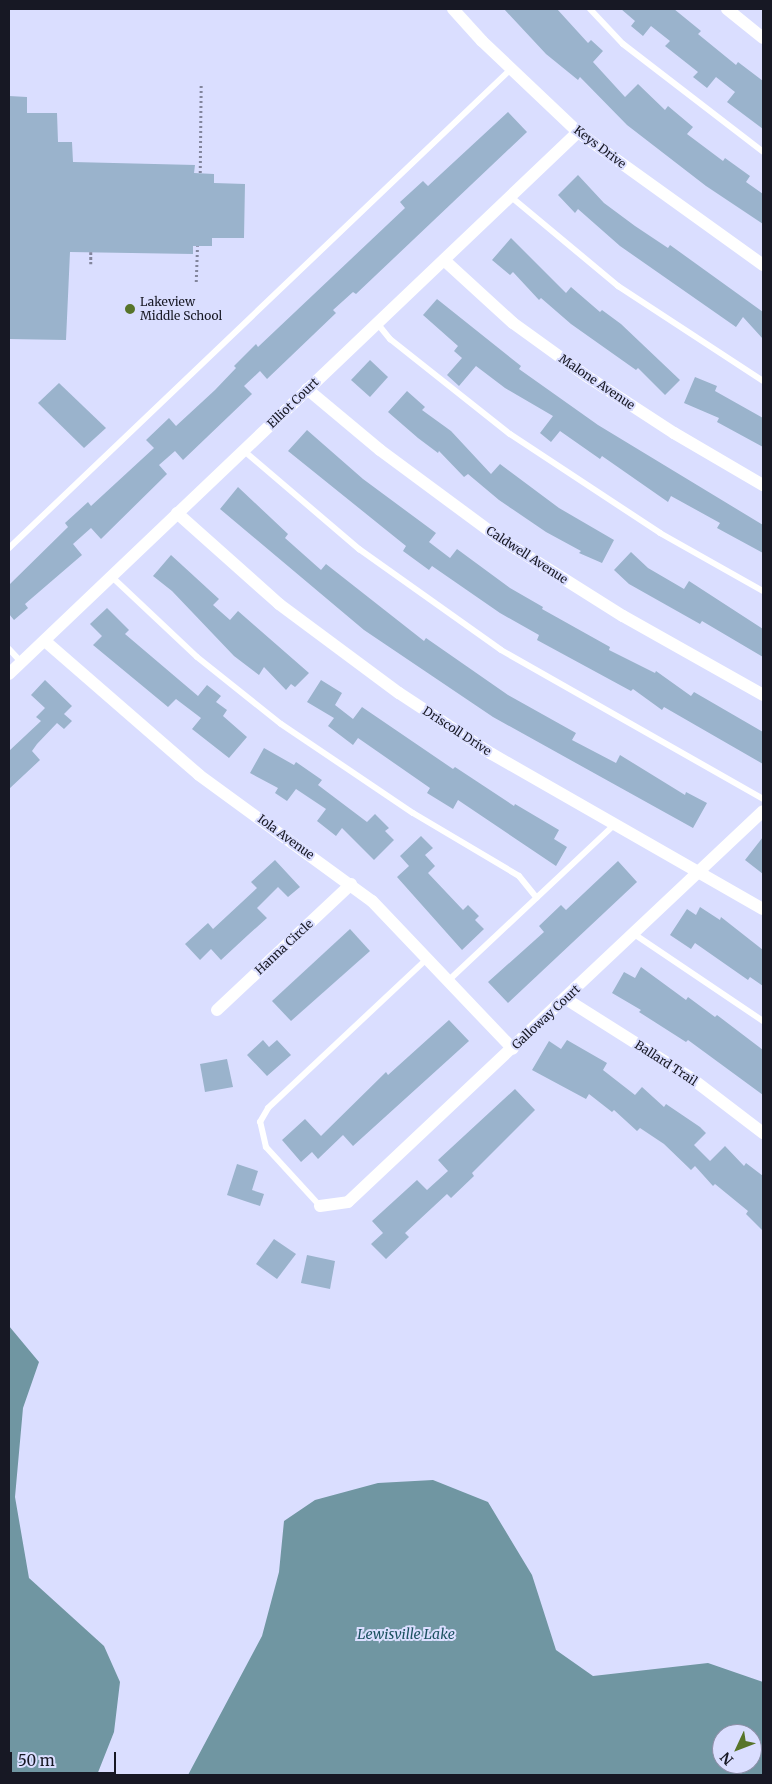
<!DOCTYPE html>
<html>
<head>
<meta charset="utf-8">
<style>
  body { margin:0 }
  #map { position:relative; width:772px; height:1784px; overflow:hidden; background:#dadeff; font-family:Merriweather,serif }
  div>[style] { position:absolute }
  .water>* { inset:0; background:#7096a2 }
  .building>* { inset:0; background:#9ab3cc }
  .path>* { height:2.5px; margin-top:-1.25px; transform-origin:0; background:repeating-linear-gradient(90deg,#82859c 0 2.5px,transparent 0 5px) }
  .service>* { height:6px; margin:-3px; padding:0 3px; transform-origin:3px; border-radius:3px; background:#fff }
  .minor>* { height:12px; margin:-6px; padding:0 6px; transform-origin:6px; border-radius:6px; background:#fff }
  .dots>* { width:14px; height:14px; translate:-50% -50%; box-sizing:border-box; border:2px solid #dadeff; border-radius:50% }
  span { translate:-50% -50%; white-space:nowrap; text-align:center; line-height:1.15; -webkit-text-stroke:4px #dadeff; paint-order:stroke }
  .street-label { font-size:12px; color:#171824 }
  .poi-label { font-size:12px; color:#171824 }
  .left { translate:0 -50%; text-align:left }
  .water-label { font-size:14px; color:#1b5160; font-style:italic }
  .frame { position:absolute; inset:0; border:10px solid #171824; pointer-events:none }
  .north { position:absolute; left:712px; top:1724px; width:50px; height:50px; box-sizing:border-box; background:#dadeff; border:1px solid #8c8fa7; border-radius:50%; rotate:227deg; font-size:14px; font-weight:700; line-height:20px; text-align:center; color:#171824 }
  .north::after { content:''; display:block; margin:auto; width:18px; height:22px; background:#57742a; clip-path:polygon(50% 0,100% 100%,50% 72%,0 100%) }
  .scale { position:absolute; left:10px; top:1752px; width:106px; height:22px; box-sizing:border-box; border:2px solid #171824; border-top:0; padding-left:6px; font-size:15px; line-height:18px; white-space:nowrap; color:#171824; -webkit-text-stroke:4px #dadeff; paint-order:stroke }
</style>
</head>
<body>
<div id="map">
  <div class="water">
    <div style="clip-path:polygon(9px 1326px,39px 1362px,23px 1408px,15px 1497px,29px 1578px,104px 1646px,120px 1682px,114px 1732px,97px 1775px,9px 1775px)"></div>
    <div style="clip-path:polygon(evenodd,433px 1480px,488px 1502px,532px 1575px,556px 1650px,593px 1676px,708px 1663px,763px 1682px,763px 1775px,188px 1775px,262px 1636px,279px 1572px,284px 1521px,315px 1500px,378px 1483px,433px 1480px,722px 1734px,752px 1734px,752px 1764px,722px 1764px,722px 1734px)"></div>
  </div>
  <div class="building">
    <div style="clip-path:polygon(504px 9px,557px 9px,588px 43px,591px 40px,603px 51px,593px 62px,625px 97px,638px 84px,665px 110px,668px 106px,693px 127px,687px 134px,723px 161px,725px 158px,750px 176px,746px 182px,763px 194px,763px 224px,706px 186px,627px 125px,580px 77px,578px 80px,546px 54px)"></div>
    <div style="clip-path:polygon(621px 9px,674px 9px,701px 31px,698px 34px,736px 65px,738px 62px,763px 81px,763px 129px,727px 102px,735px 92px,716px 77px,707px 88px,693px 77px,698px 72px,665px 46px,670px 41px,651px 26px,643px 36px,631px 26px,635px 21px)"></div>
    <div style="clip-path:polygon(9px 96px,27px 97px,27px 113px,57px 113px,58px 142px,72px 142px,73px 162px,195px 165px,194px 173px,214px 174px,214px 183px,245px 184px,244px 238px,212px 238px,212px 246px,193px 246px,193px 254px,70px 252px,66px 340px,9px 339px)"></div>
    <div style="clip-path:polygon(508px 112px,527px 132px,356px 294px,353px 292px,333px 310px,336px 313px,267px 379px,260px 371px,244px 386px,252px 394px,183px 460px,175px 451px,159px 465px,167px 474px,101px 539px,91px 528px,73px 544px,82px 555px,25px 604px,28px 608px,14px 620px,9px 614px,9px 585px,68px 527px,65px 523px,88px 502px,91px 506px,154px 448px,146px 440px,169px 418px,176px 426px,215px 390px,236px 368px,234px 366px,256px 344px,258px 347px,405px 208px,400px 202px,423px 181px,428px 186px)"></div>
    <div style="clip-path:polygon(578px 175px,604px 203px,635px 226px,668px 248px,670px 245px,763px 312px,763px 339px,743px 317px,736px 327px,620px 246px,578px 209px,575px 213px,558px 195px)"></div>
    <div style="clip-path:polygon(511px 238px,566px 293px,571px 287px,600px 312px,602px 310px,621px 324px,680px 380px,665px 395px,638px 368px,636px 370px,571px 324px,541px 298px,539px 300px,513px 272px,510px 275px,492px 260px)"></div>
    <div style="clip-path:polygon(437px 299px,521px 366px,519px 369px,598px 425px,763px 525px,763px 553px,717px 528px,720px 523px,671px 496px,668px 502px,602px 456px,600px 459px,560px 431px,551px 442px,540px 433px,553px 416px,505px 388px,476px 366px,459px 386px,447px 375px,462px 358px,454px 351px,458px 346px,423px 315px)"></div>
    <div style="clip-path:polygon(370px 360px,388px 377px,370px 397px,351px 380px)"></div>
    <div style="clip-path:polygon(695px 377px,717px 386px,715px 391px,763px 418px,763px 447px,717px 422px,719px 418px,684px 403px)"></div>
    <div style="clip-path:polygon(59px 383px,106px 428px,84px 448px,38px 403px)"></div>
    <div style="clip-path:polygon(407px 391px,425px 407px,422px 410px,451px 431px,491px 474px,500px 464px,559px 508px,614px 540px,602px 563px,579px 553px,581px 551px,546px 532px,499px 500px,468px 474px,464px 477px,439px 451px,438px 453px,418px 438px,388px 412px)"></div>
    <div style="clip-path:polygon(307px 430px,363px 479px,436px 533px,429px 542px,450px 558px,457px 549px,510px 588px,543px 607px,542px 609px,610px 647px,609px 650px,655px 673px,656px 671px,691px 696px,694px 692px,763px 732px,763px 764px,664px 707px,662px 710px,633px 689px,631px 691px,537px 640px,539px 635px,500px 613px,432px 566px,429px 570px,403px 551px,406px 546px,288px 451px)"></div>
    <div style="clip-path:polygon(238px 487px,288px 534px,285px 538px,321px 570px,326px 564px,424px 641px,426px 638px,508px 695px,576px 733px,572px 740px,616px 763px,620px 755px,685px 795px,686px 792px,707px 803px,693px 828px,493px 717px,364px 630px,220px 509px)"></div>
    <div style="clip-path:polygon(631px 552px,648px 568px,684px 589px,689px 581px,763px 629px,763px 657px,702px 621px,700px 624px,629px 584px,614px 570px)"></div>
    <div style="clip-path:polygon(171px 555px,219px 599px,213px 605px,230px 620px,238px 611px,309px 673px,295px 687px,291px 684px,286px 690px,264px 667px,259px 675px,234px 656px,172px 591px,153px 576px)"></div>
    <div style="clip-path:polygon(107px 608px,129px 630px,125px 634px,198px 696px,207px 685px,221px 696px,216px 702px,227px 710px,223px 716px,247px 737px,229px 758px,192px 729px,201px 718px,176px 699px,168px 707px,93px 645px,102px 636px,90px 624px)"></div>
    <div style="clip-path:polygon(45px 680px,72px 706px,64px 714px,72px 721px,64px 729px,57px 723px,37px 744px,32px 751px,40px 760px,9px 789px,9px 751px,41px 721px,36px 717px,45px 708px,31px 695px)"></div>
    <div style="clip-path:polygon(321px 680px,342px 693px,335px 705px,353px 719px,362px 707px,453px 769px,455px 767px,514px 806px,515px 804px,559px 830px,554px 839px,567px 847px,556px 866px,458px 800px,453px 809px,427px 793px,430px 788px,358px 738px,353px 745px,328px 726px,334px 718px,307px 702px)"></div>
    <div style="clip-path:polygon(264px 748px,294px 765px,296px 762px,322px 780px,318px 785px,367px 822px,375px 814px,389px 828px,385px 831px,394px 840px,374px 860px,342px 828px,336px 836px,317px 821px,326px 809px,296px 789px,287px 801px,275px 793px,278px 788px,250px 773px)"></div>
    <div style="clip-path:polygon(421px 836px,433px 848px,425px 855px,435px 866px,428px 873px,463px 910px,468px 905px,479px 916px,475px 920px,484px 929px,462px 950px,397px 877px,409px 866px,400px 856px)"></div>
    <div style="clip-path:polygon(763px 837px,763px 874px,745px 860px)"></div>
    <div style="clip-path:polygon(275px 860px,300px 887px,288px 897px,278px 887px,257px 908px,267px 918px,248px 935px,221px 960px,211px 949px,200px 960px,185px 944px,208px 923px,213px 929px,257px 888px,251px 882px)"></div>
    <div style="clip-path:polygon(618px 861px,637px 882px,508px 1003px,488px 982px,544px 932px,539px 926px,561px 905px,566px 910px)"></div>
    <div style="clip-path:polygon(700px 907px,720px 920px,721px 917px,763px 950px,763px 986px,750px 977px,748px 980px,695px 943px,691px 949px,670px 935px,687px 909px,696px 915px)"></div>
    <div style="clip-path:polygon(350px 929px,370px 951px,291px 1021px,272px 1001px)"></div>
    <div style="clip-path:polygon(641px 967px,686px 1000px,688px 997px,715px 1017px,717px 1015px,763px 1050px,763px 1095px,688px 1040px,686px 1042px,639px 1012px,641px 1010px,612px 993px,624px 972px,635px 978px)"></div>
    <div style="clip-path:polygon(449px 1020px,469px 1041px,353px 1146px,343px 1135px,318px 1159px,312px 1152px,301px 1162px,282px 1140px,305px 1119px,321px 1136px,386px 1072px,388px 1075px)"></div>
    <div style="clip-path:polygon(263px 1040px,269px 1047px,277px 1040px,291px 1055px,267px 1076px,247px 1055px)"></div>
    <div style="clip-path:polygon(567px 1040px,607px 1063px,603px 1070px,635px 1095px,642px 1087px,664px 1107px,666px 1104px,700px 1127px,706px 1133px,694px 1145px,710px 1161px,725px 1146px,744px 1166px,746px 1163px,763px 1176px,763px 1231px,746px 1214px,748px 1211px,715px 1184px,713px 1186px,695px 1166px,691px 1170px,664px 1144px,640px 1128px,637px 1131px,614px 1110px,612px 1112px,589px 1094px,586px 1099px,532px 1070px,549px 1041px,561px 1049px)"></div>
    <div style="clip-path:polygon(227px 1059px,233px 1087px,205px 1092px,200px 1064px)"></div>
    <div style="clip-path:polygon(515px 1089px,535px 1110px,472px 1173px,474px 1176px,451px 1198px,447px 1194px,405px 1233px,409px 1237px,386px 1259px,371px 1244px,383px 1233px,372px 1221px,417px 1180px,427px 1190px,448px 1171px,438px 1160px)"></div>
    <div style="clip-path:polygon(237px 1164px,258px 1171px,252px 1190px,264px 1194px,260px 1206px,227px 1195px)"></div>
    <div style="clip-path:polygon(274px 1239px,296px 1254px,277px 1279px,256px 1264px)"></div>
    <div style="clip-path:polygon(307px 1255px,335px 1261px,330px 1289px,301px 1283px)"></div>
  </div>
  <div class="path">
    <div style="left:200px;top:173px;width:90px;rotate:-89.4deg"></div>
    <div style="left:91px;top:252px;width:12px;rotate:90deg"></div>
    <div style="left:196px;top:282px;width:36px;rotate:-88deg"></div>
  </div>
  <div class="service">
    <div style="left:590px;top:9px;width:48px;rotate:46.7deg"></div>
    <div style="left:623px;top:44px;width:177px;rotate:37.6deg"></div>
    <div style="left:510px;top:196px;width:141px;rotate:39.8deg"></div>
    <div style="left:618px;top:286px;width:173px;rotate:33.2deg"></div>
    <div style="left:377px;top:323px;width:21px;rotate:51deg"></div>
    <div style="left:390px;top:339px;width:153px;rotate:38.4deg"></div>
    <div style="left:510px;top:434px;width:180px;rotate:33.4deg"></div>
    <div style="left:660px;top:533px;width:118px;rotate:29.4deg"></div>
    <div style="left:243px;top:450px;width:153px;rotate:40.5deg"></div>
    <div style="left:359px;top:549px;width:174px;rotate:35.4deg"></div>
    <div style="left:501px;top:650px;width:301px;rotate:29.6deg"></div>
    <div style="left:9px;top:548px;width:694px;rotate:-43.66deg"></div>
    <div style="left:111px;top:576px;width:118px;rotate:43.3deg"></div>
    <div style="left:197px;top:657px;width:107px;rotate:38.6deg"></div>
    <div style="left:281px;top:724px;width:159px;rotate:34deg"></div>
    <div style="left:413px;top:813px;width:123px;rotate:30.7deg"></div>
    <div style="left:519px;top:876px;width:28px;rotate:51deg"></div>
    <div style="left:9px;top:649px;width:18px;rotate:47deg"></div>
    <div style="left:634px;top:934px;width:156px;rotate:34deg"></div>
    <div style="left:449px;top:980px;width:228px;rotate:-43.2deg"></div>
    <div style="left:320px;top:1206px;width:80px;rotate:-132.5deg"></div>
    <div style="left:266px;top:1147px;width:26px;rotate:-103deg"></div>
    <div style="left:260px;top:1122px;width:16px;rotate:-60deg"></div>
    <div style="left:268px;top:1108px;width:219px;rotate:-43.2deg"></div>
  </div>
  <div class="minor">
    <div style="left:453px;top:9px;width:43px;rotate:47.8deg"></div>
    <div style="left:482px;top:41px;width:132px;rotate:43.5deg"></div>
    <div style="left:578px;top:132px;width:228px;rotate:35.7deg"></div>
    <div style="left:727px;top:9px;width:46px;rotate:38.9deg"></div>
    <div style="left:444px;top:260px;width:93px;rotate:42.4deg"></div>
    <div style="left:513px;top:323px;width:92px;rotate:35.8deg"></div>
    <div style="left:588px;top:377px;width:103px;rotate:33.1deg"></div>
    <div style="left:674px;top:433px;width:103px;rotate:30.3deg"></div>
    <div style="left:307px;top:389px;width:95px;rotate:39.9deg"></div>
    <div style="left:380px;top:450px;width:148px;rotate:36.5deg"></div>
    <div style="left:499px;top:538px;width:146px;rotate:32.2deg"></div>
    <div style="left:623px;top:616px;width:161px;rotate:29.4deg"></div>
    <div style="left:177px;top:513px;width:137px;rotate:41.7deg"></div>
    <div style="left:279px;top:604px;width:149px;rotate:36.6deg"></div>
    <div style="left:399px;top:693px;width:111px;rotate:33.3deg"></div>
    <div style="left:492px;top:754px;width:312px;rotate:29.8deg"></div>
    <div style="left:45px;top:641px;width:204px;rotate:41deg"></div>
    <div style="left:199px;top:775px;width:214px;rotate:36.1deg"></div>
    <div style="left:372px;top:901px;width:204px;rotate:46.4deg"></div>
    <div style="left:9px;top:674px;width:786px;rotate:-43.61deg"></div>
    <div style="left:566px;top:999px;width:148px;rotate:32.3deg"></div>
    <div style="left:691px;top:1078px;width:91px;rotate:37.4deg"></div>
    <div style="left:217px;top:1010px;width:184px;rotate:-43.2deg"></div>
    <div style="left:320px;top:1206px;width:28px;rotate:-8deg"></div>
    <div style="left:348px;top:1202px;width:570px;rotate:-43.29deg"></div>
  </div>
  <div class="dots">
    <div style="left:130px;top:309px;background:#57742a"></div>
  </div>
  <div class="street-label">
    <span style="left:600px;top:147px;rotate:37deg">Keys Drive</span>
    <span style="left:597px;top:382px;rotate:34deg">Malone Avenue</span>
    <span style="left:293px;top:403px;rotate:-44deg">Elliot Court</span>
    <span style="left:527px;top:555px;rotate:33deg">Caldwell Avenue</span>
    <span style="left:457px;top:731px;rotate:33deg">Driscoll Drive</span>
    <span style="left:286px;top:837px;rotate:36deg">Iola Avenue</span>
    <span style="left:284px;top:947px;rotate:-43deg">Hanna Circle</span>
    <span style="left:546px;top:1017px;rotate:-43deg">Galloway Court</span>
    <span style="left:666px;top:1063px;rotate:33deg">Ballard Trail</span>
  </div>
  <div class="poi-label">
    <span class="left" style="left:140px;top:309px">Lakeview<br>Middle School</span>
  </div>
  <div class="water-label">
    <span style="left:406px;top:1634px">Lewisville Lake</span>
  </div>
  <div class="frame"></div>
  <div class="north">N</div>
  <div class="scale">50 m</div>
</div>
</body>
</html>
